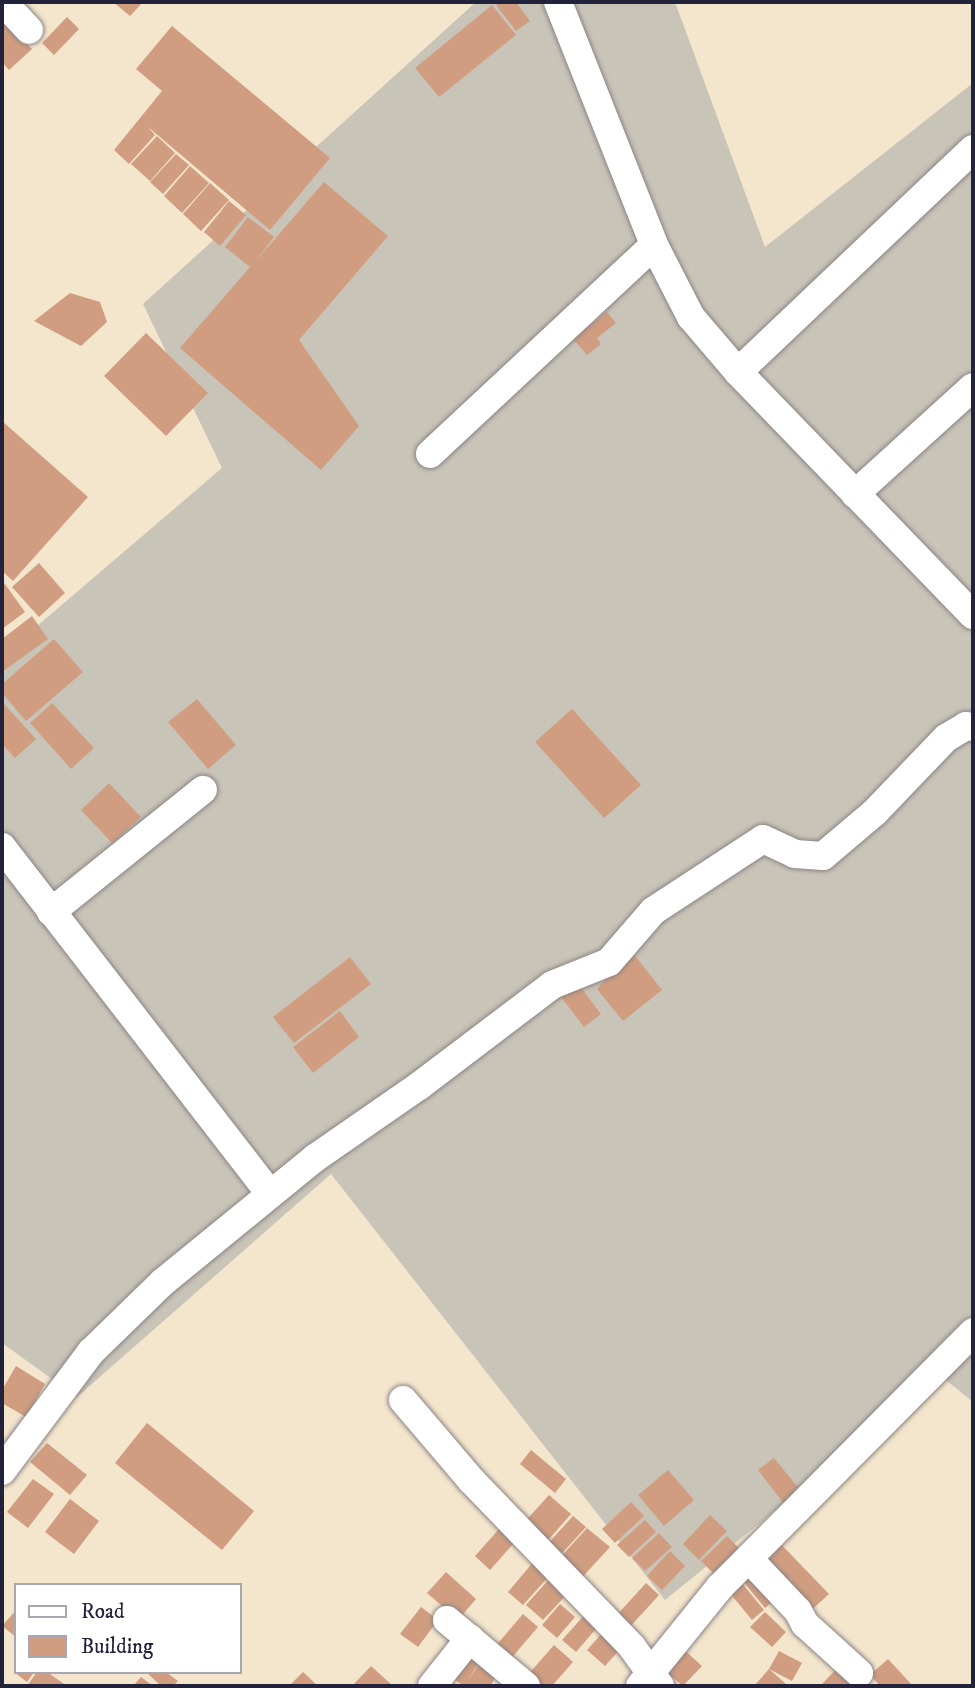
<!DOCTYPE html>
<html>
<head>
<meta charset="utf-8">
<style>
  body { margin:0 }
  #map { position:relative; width:975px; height:1688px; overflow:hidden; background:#f4e5cd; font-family:"IM FELL DW Pica",serif }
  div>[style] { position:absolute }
  .industrial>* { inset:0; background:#c9c4b8 }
  .building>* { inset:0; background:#d19d80 }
  .roads { filter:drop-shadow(0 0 2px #8b8484) drop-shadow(0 0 2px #8b8484) }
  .minor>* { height:28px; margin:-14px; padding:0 14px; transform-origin:14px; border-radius:14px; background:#fff }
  span { translate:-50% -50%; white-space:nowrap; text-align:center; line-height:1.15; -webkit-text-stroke:7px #fff; paint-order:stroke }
  .frame { position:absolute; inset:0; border:4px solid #22223b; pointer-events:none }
  .legend { position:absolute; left:14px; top:1583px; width:228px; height:91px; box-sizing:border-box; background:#fff; border:2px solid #a7a7b1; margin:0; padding:9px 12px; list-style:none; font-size:21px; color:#22223b }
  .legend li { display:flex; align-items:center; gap:14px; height:35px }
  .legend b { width:35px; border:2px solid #a7a7b1 }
</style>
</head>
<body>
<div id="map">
  <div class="industrial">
    <div style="clip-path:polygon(476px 2px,675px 2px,765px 247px,973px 83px,973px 1402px,941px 1376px,665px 1600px,331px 1174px,77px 1397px,2px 1343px,2px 656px,222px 468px,143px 304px)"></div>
  </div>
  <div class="building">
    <div style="clip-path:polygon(113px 2px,143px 2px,130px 16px)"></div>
    <div style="clip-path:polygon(500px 2px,516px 2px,530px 21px,516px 31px,496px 5px)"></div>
    <div style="clip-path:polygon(492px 5px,516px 35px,439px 97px,415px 68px)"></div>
    <div style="clip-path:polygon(67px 17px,79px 29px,54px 55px,42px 43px)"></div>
    <div style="clip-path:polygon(2px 18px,32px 49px,9px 70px,2px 62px)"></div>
    <div style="clip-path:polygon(172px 26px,330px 158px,270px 230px,148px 127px,155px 135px,129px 164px,114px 150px,162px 91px,136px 69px)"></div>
    <div style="clip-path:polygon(157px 136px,175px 153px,150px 181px,131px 164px)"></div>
    <div style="clip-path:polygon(176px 154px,189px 165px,163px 194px,150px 182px)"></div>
    <div style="clip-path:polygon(190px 166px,209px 183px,182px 213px,164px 196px)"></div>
    <div style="clip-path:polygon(324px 182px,388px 236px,299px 340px,359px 426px,321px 470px,180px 348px,250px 267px,225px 247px,248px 217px,274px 237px,255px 262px)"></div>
    <div style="clip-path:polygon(210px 183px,229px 200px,201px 231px,183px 214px)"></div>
    <div style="clip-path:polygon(229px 201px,246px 215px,220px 246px,204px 232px)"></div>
    <div style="clip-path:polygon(70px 293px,100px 302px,107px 322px,81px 346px,34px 321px)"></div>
    <div style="clip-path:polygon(607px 312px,616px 323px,597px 338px,601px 344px,587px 355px,567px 332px,581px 321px,587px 328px)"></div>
    <div style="clip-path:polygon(146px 333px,208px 393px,166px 436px,104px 376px)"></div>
    <div style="clip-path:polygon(2px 421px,88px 497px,13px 581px,2px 571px)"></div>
    <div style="clip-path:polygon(39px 563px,65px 593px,39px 617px,12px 587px)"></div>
    <div style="clip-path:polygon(2px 580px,25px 612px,2px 629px)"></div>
    <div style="clip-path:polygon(32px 616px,48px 639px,2px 672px,2px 639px)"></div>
    <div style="clip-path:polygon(54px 639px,83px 672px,26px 721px,2px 693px,2px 684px)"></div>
    <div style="clip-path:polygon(197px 699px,236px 745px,208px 769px,168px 722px)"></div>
    <div style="clip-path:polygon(52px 703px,94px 748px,71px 769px,30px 723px)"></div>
    <div style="clip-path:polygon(4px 704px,36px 739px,15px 758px,2px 744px)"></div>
    <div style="clip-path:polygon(572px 709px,641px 785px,604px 818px,535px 742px)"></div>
    <div style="clip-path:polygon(109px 783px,141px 817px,112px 843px,81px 810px)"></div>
    <div style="clip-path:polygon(632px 952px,662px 990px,623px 1021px,597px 989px)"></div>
    <div style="clip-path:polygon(350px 957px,371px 984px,294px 1043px,273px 1017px)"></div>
    <div style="clip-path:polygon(575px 980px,601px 1014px,584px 1027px,558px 993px)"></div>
    <div style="clip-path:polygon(340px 1011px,359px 1037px,313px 1073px,293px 1047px)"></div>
    <div style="clip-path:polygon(16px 1366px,45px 1384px,26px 1417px,2px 1403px,2px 1390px)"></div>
    <div style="clip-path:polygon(147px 1423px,254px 1511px,222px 1550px,115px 1463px)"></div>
    <div style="clip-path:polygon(47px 1443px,87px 1475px,70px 1495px,30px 1462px)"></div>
    <div style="clip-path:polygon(531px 1450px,566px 1479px,555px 1493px,520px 1464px)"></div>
    <div style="clip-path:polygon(774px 1458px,801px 1491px,784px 1504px,758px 1470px)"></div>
    <div style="clip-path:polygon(668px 1470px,694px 1500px,664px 1526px,638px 1495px)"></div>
    <div style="clip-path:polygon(33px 1479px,54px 1494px,28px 1528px,7px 1512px)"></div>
    <div style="clip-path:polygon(549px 1495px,571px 1514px,543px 1546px,521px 1526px)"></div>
    <div style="clip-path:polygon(70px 1499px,99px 1521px,74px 1554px,45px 1532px)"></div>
    <div style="clip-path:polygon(631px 1502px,644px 1516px,615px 1543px,602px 1529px)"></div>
    <div style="clip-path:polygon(710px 1515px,727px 1531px,699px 1560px,683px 1544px)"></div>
    <div style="clip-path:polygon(573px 1516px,586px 1527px,556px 1560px,543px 1549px)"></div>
    <div style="clip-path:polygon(645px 1520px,656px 1532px,629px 1557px,617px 1545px)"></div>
    <div style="clip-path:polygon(587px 1528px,610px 1547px,577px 1583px,555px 1563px)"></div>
    <div style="clip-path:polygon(499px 1529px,514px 1543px,490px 1570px,475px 1556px)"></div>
    <div style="clip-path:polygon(659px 1533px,672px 1547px,645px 1571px,632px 1558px)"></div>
    <div style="clip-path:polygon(727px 1536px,744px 1553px,719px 1579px,701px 1561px)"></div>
    <div style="clip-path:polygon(775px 1538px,829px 1594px,806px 1615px,781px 1588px,793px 1578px,786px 1582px,760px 1551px)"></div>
    <div style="clip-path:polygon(670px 1551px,685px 1566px,662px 1590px,647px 1576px)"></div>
    <div style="clip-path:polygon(535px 1560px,551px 1574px,523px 1605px,508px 1592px)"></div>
    <div style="clip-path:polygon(750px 1564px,777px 1598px,765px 1608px,737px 1574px)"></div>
    <div style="clip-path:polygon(446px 1572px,476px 1599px,458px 1620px,427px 1593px)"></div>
    <div style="clip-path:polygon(736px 1576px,764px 1610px,752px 1620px,724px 1586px)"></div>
    <div style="clip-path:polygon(550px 1578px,567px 1594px,543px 1620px,526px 1605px)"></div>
    <div style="clip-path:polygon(646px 1583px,659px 1595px,628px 1629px,615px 1617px)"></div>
    <div style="clip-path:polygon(560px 1604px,575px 1617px,557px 1638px,542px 1625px)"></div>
    <div style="clip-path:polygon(421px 1607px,438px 1620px,418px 1647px,400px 1634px)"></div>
    <div style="clip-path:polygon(16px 1610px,16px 1637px,2px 1626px)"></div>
    <div style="clip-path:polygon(588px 1611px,601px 1623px,576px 1652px,562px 1640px)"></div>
    <div style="clip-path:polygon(765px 1612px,786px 1632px,772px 1647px,750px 1627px)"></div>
    <div style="clip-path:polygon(523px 1614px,538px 1627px,508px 1662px,493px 1649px)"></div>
    <div style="clip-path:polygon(604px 1631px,622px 1647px,605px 1666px,587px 1650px)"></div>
    <div style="clip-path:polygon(465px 1645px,483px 1657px,467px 1681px,483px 1659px,500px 1671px,490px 1686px,464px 1686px,445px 1673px)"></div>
    <div style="clip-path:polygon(554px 1645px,573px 1662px,552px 1686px,536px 1686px,526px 1677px)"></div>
    <div style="clip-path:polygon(680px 1646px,702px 1666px,683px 1686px,661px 1668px)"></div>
    <div style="clip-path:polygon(779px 1651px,802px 1663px,792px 1681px,769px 1669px)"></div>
    <div style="clip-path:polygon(888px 1659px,913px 1686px,880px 1686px,870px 1675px)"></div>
    <div style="clip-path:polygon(841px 1664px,865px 1686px,822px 1684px)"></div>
    <div style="clip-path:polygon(371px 1666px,393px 1686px,352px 1686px)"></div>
    <div style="clip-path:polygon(769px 1669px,786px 1684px,784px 1686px,754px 1686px)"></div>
    <div style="clip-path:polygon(14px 1672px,34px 1672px,27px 1682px)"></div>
    <div style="clip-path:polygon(37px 1672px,47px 1672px,67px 1686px,27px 1686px)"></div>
    <div style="clip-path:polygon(146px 1672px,166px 1672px,178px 1681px,173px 1686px,161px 1686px)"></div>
    <div style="clip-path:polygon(303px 1672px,318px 1686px,289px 1686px)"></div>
    <div style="clip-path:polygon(141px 1677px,153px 1686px,133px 1686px)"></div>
  </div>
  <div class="roads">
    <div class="minor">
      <div style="left:3px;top:2px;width:38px;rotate:47deg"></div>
      <div style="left:558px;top:2px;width:261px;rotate:68.4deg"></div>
      <div style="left:654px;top:245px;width:81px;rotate:62.8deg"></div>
      <div style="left:691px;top:317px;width:72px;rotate:49.5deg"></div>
      <div style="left:738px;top:372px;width:338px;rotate:46deg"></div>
      <div style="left:738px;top:372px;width:324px;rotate:-43.5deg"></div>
      <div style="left:430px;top:454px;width:306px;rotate:-43deg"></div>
      <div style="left:855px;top:494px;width:159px;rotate:-42.2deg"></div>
      <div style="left:2px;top:847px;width:438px;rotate:52.3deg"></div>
      <div style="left:51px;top:912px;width:195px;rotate:-38.8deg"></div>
      <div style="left:403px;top:1400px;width:105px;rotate:49.6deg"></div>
      <div style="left:471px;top:1480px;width:232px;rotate:46deg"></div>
      <div style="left:632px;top:1647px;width:48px;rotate:54.3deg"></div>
      <div style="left:2px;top:1471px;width:149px;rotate:-53.2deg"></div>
      <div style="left:91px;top:1352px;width:100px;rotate:-44.2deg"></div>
      <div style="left:163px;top:1282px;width:196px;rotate:-39.2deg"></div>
      <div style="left:315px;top:1158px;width:126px;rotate:-34.7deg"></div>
      <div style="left:419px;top:1086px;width:167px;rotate:-37.2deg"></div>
      <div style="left:552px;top:985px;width:61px;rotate:-22deg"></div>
      <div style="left:609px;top:962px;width:67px;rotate:-49.2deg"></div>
      <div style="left:653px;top:911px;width:131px;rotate:-33.2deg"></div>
      <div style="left:763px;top:839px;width:35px;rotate:25deg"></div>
      <div style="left:795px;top:854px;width:28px;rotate:4deg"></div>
      <div style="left:823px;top:856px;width:68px;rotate:-40.2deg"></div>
      <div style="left:875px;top:812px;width:103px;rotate:-46.2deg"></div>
      <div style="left:946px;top:738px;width:23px;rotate:-31deg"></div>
      <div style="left:966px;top:726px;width:7px;rotate:8deg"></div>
      <div style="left:749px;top:1559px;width:71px;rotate:46.7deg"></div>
      <div style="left:798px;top:1611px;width:15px;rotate:62deg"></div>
      <div style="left:805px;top:1624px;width:73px;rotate:42.2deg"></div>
      <div style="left:447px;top:1620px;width:103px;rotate:39.9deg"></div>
      <div style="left:432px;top:1686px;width:61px;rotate:-51.6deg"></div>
      <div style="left:640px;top:1686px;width:127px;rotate:-51.1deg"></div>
      <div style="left:720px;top:1587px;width:359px;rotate:-45.2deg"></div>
    </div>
  </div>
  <div class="frame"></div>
  <ul class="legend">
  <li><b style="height:9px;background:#fff"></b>Road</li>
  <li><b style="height:19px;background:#d19d80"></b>Building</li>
  </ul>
</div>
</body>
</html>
